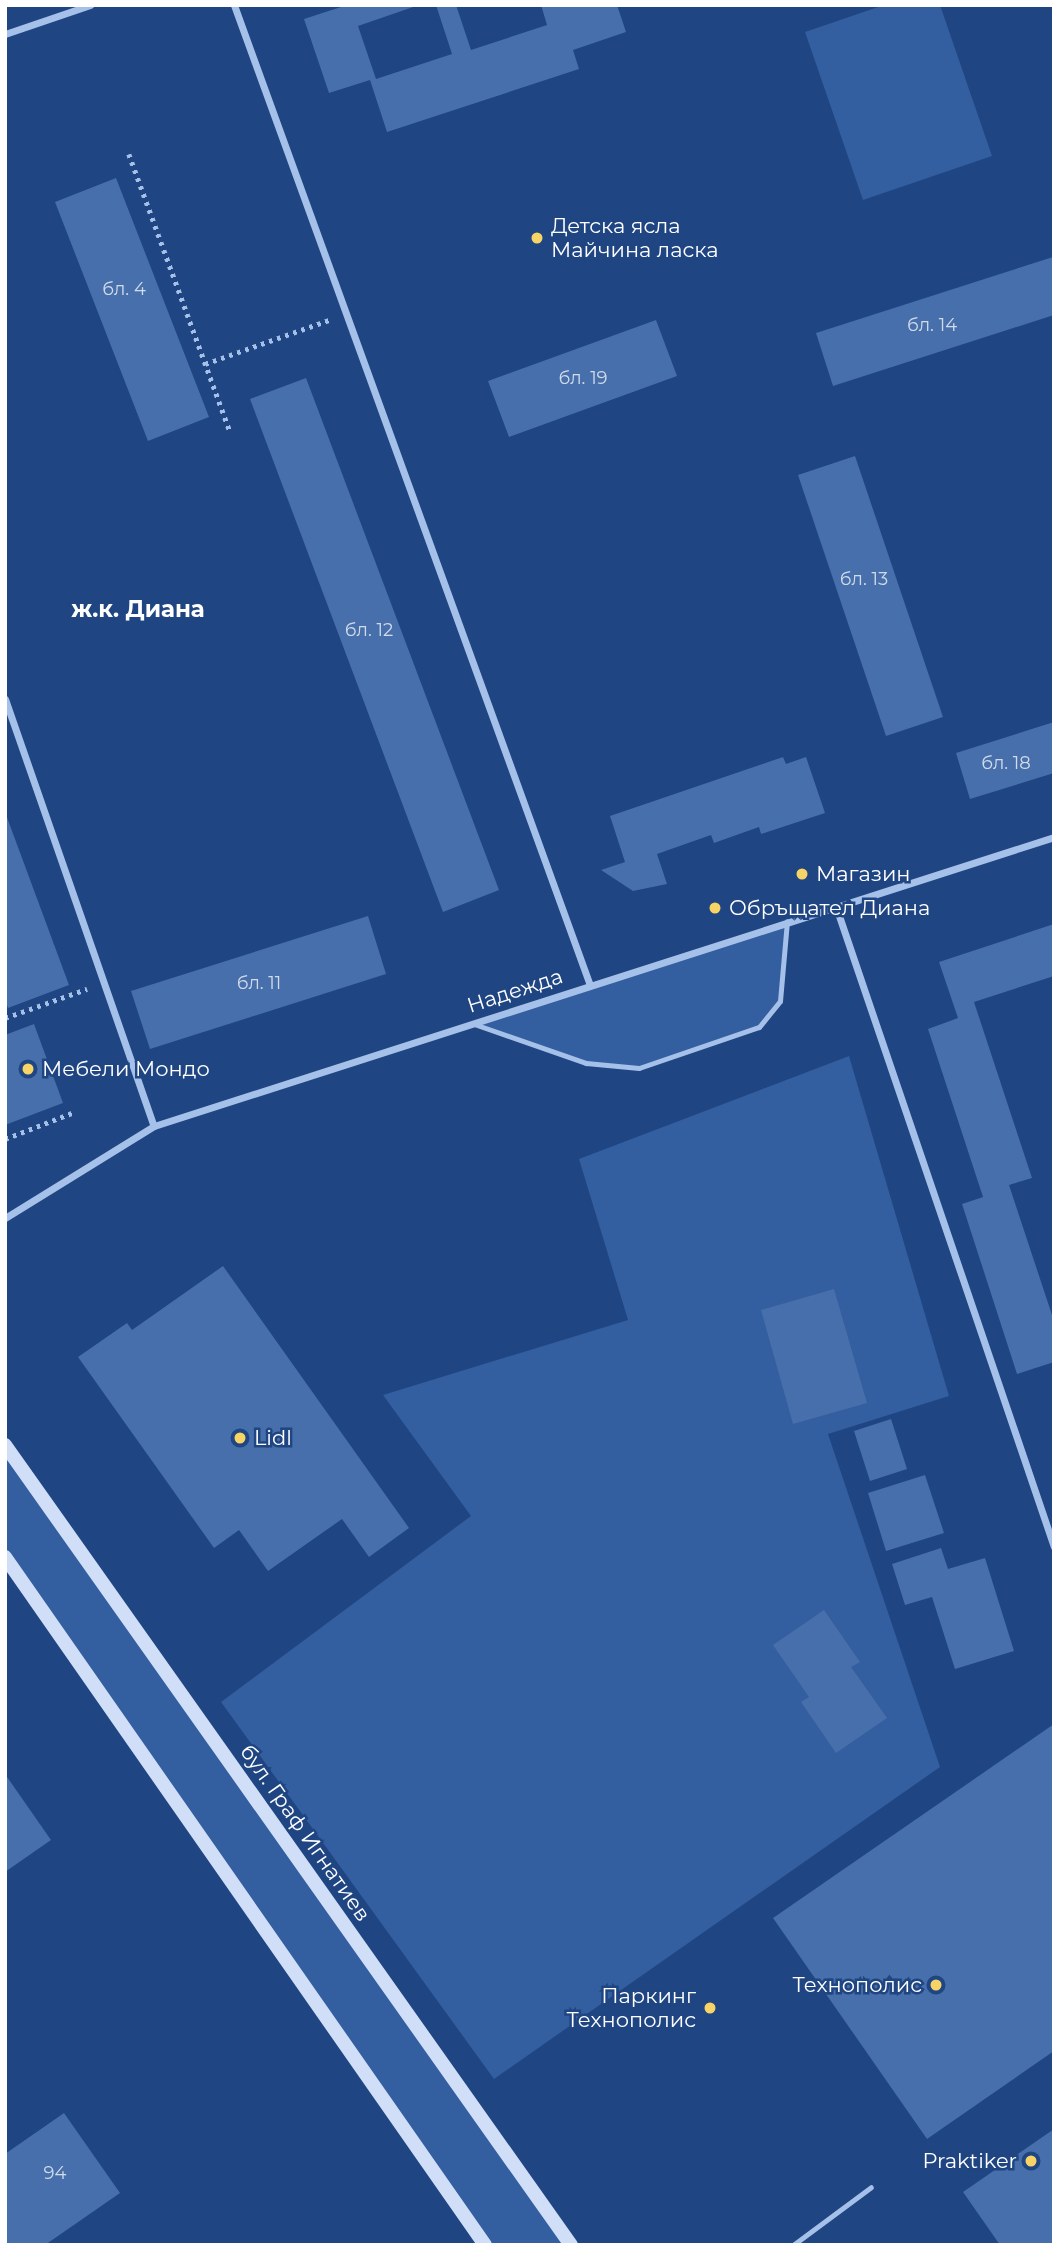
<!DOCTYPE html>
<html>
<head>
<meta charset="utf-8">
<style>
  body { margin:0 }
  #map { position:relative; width:1059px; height:2250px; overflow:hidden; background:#1f4582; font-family:Montserrat,sans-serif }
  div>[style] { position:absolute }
  .green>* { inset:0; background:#335ea0 }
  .building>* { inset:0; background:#476fab }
  .path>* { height:4.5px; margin-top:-2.25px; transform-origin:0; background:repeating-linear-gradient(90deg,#a5c0e9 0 3.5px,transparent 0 8.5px) }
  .service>* { height:5px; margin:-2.5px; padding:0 2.5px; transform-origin:2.5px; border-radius:2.5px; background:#a5c0e9 }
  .minor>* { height:7px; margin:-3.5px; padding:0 3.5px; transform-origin:3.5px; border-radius:3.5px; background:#a5c0e9 }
  .secondary>* { height:14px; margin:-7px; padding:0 7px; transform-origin:7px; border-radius:7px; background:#d0dff7 }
  .dots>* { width:19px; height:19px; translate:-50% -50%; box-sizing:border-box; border:4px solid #1f4582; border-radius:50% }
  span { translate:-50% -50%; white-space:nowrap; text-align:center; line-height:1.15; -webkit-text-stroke:5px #1f4582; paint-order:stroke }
  .number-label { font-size:18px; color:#d1dbea }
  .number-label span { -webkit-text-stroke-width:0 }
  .poi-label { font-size:21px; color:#fff }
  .left { translate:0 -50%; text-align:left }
  .right { translate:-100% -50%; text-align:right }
  .street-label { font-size:21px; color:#fff }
  .neighbourhood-label { font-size:23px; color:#fff; font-weight:700 }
  .frame { position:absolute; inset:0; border:7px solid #fff; pointer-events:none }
</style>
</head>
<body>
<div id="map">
  <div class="green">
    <div style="clip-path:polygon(884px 5px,940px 5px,992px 156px,863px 200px,805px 32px)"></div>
    <div style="clip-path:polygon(787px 921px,780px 1001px,759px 1027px,639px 1068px,586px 1063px,471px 1023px)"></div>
    <div style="clip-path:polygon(849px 1056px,949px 1396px,828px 1434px,940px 1767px,494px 2079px,221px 1702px,471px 1516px,383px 1395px,628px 1320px,579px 1159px)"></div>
    <div style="clip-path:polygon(5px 1445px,571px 2245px,485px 2245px,5px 1557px)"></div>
  </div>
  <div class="building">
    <div style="clip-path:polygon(347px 5px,419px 5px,358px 26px,376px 79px,452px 54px,436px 5px,456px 5px,471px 50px,547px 25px,541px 5px,617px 5px,626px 32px,573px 50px,579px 69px,387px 132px,370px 80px,329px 93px,304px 19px)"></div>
    <div style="clip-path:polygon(116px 178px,209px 417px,148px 441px,55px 202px)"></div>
    <div style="clip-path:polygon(1053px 257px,1054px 315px,833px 386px,816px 333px)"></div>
    <div style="clip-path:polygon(656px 320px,677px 376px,509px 437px,488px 381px)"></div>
    <div style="clip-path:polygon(306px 378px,499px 890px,443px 912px,250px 399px)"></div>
    <div style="clip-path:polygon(855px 456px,943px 717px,886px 736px,798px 475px)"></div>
    <div style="clip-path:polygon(1054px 722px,1054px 773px,970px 799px,956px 753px)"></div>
    <div style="clip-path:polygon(783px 757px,786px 764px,806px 757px,825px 813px,761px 834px,759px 827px,714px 843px,711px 835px,657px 854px,667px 884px,633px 891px,601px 870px,625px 862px,610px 816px)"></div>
    <div style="clip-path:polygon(5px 812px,69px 985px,8px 1008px,5px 1000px)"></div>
    <div style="clip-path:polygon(368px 916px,386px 974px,150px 1049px,131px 991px)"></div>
    <div style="clip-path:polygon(1054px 924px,1054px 976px,974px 1002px,1032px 1178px,1009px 1185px,1054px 1321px,1054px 1362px,1017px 1374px,962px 1204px,983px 1197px,928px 1029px,958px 1018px,939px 962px)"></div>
    <div style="clip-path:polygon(34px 1024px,63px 1103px,5px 1125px,5px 1035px)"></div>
    <div style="clip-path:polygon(223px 1266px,409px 1528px,369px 1557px,342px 1519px,268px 1571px,239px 1530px,214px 1548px,78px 1357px,127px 1323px,132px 1330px)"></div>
    <div style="clip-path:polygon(834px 1289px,867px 1403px,793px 1424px,761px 1310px)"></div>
    <div style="clip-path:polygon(891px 1419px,907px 1469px,870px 1481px,854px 1431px)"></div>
    <div style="clip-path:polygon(925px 1475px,944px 1533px,886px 1551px,868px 1493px)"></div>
    <div style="clip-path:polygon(941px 1548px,948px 1569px,985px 1558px,1014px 1651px,955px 1669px,932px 1597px,905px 1605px,892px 1564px)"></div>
    <div style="clip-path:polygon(824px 1610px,860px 1662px,851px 1667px,887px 1718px,836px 1753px,801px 1702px,809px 1697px,773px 1645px)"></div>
    <div style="clip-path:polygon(1054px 1724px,1054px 2051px,927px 2139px,773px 1918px)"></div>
    <div style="clip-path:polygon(5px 1774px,51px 1840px,5px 1872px)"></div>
    <div style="clip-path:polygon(64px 2113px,120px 2193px,45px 2245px,5px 2245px,5px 2154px)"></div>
    <div style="clip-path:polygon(1054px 2129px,1054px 2245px,1000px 2245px,963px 2192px)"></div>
  </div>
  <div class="path">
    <div style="left:129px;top:154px;width:293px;rotate:70deg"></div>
    <div style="left:205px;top:364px;width:132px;rotate:-19.5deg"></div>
    <div style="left:5px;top:1018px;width:87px;rotate:-19.5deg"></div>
    <div style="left:5px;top:1139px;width:72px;rotate:-21.2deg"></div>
  </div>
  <div class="service">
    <div style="left:474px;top:1024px;width:119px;rotate:19.2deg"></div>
    <div style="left:586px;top:1063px;width:53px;rotate:5.4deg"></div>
    <div style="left:639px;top:1068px;width:127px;rotate:-18.9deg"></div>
    <div style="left:759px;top:1027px;width:33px;rotate:-51deg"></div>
    <div style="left:780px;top:1001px;width:80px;rotate:-85deg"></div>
    <div style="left:793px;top:2245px;width:97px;rotate:-36.6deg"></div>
  </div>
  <div class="minor">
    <div style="left:234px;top:5px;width:1043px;rotate:70.04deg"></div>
    <div style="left:5px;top:34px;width:90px;rotate:-18.8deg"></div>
    <div style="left:5px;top:699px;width:452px;rotate:70.8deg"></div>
    <div style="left:836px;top:907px;width:676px;rotate:71.19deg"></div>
    <div style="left:5px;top:1218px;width:175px;rotate:-31.7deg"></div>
    <div style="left:154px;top:1126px;width:945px;rotate:-17.8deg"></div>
  </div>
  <div class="secondary">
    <div style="left:5px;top:1445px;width:980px;rotate:54.72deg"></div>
    <div style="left:5px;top:1557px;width:839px;rotate:55.1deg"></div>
  </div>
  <div class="dots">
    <div style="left:537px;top:238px;background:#f7d465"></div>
    <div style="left:802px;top:874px;background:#f7d465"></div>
    <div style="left:715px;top:908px;background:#f7d465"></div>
    <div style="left:28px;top:1069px;background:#f7d465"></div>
    <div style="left:240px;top:1438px;background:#f7d465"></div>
    <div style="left:936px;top:1985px;background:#f7d465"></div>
    <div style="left:710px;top:2008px;background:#f7d465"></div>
    <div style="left:1031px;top:2161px;background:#f7d465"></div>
  </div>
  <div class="number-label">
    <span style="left:124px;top:289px">бл. 4</span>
    <span style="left:932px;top:325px">бл. 14</span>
    <span style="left:583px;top:378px">бл. 19</span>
    <span style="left:864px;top:579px">бл. 13</span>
    <span style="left:369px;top:630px">бл. 12</span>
    <span style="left:1006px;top:763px">бл. 18</span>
    <span style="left:259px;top:983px">бл. 11</span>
    <span style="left:55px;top:2173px">94</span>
  </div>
  <div class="poi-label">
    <span class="left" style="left:551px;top:238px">Детска ясла<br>Майчина ласка</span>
    <span class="left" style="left:816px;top:874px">Магазин</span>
    <span class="left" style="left:729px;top:908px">Обръщател Диана</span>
    <span class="left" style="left:42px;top:1069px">Мебели Мондо</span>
    <span class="left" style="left:254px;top:1438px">Lidl</span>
    <span class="right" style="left:922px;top:1985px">Технополис</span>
    <span class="right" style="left:696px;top:2008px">Паркинг<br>Технополис</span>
    <span class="right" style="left:1017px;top:2161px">Praktiker</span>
  </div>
  <div class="street-label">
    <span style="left:515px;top:991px;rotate:-18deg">Надежда</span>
    <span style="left:305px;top:1833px;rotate:55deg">бул. Граф Игнатиев</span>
  </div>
  <div class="neighbourhood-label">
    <span style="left:138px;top:609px">ж.к. Диана</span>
  </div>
  <div class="frame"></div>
</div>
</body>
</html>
